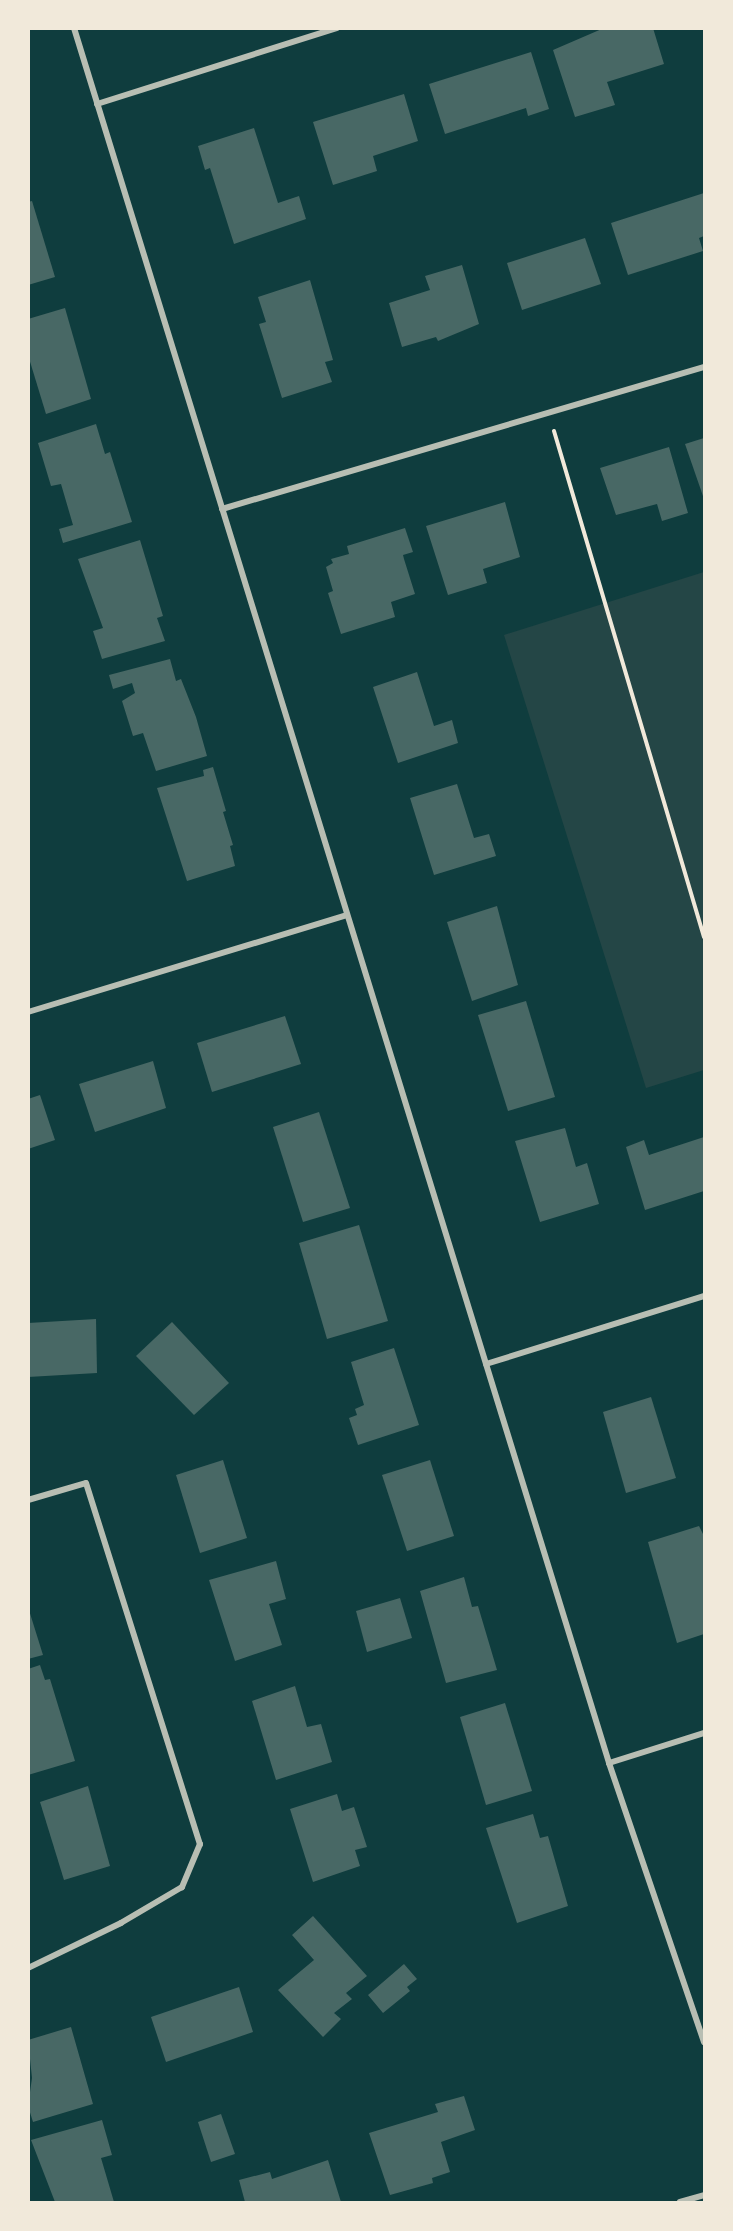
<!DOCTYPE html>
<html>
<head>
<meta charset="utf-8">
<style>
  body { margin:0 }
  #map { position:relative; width:733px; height:2231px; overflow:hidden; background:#0f3d3e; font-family:Rubik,sans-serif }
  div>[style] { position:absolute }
  .green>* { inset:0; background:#244646 }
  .building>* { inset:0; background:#486865 }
  .path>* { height:4px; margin:-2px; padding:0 2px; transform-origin:2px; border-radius:2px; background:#f1e9da }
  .minor>* { height:6px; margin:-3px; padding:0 3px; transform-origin:3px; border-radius:3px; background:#b8beb3 }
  span { translate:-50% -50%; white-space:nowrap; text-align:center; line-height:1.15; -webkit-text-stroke:4.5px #f1e9da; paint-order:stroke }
  .frame { position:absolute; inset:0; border:30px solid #f1e9da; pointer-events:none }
</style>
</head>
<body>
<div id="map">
  <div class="green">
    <div style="clip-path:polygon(704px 572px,704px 1070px,646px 1088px,504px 635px)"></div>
  </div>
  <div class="building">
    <div style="clip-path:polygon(604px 28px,653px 28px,664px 64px,607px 82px,615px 105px,575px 117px,553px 50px)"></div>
    <div style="clip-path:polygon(531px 52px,549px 109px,528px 116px,526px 108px,445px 134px,429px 84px)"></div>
    <div style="clip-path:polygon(404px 94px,418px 141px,373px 156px,377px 171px,333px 185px,313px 122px)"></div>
    <div style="clip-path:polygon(254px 128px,278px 203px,299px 196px,306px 219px,234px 244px,210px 168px,205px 170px,198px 146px)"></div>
    <div style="clip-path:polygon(704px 193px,704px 236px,699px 238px,703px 251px,628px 275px,611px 223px)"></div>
    <div style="clip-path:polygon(32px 201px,55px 277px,28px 285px,28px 202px)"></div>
    <div style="clip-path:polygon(585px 238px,601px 284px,522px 310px,507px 263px)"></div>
    <div style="clip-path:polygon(462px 265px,479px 324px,438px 341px,436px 337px,402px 347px,389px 303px,430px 290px,425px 276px)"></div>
    <div style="clip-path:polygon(310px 280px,333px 360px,325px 362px,332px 382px,282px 398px,259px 324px,266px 322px,258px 297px)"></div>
    <div style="clip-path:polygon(65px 308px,91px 399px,46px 414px,28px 355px,28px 319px)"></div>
    <div style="clip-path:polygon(96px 424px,105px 454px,110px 452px,132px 522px,63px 543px,59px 529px,73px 525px,61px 484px,51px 486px,38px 443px)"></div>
    <div style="clip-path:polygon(704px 438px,704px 499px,685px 444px)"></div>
    <div style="clip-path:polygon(669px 447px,688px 513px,662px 521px,657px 504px,616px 515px,600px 468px)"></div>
    <div style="clip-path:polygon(505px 502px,520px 557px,483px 569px,487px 583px,448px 595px,426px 526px)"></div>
    <div style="clip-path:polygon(405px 528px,413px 552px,403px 555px,404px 559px,415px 594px,391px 602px,395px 617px,341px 634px,328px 593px,333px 591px,326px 567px,333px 563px,331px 559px,349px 554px,347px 546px)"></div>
    <div style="clip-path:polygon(140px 540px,163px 616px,157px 618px,165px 641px,102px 659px,93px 631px,103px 628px,78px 559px)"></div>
    <div style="clip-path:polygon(170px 659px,176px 681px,181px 679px,196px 717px,207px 756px,156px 771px,143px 733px,133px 736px,122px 701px,135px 693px,132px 683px,113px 689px,109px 675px)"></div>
    <div style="clip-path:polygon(417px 672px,434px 726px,452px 720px,458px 743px,398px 763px,373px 687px)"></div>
    <div style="clip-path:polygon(213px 767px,226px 811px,223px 812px,233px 845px,230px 846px,235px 866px,187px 881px,157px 788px,204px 776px,203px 770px)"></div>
    <div style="clip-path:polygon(457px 784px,474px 838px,489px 834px,496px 856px,434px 875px,410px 798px)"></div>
    <div style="clip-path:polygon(497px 906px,518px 985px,472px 1001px,447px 922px)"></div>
    <div style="clip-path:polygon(526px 1001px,555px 1097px,508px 1111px,478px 1015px)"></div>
    <div style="clip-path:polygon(285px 1016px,301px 1064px,212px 1092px,197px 1043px)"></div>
    <div style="clip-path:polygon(153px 1061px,166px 1108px,95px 1132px,79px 1084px)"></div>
    <div style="clip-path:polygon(40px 1095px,55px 1140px,28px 1149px,28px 1099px)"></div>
    <div style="clip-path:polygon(319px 1112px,350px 1208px,303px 1222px,273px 1127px)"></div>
    <div style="clip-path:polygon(565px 1128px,576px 1167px,587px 1163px,599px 1204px,540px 1222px,515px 1141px)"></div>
    <div style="clip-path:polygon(704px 1137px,704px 1191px,645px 1210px,626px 1147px,644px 1140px,649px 1155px)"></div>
    <div style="clip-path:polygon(359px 1225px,388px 1321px,327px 1339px,299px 1243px)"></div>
    <div style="clip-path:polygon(96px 1319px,97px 1373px,28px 1377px,28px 1323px)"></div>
    <div style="clip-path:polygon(172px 1322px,229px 1383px,194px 1415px,136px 1356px)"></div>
    <div style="clip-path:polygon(394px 1348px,419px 1425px,358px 1445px,349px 1418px,357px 1415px,355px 1409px,364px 1405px,351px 1362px)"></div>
    <div style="clip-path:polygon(651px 1397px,676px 1478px,626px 1493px,603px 1412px)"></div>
    <div style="clip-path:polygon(223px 1460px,247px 1538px,200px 1553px,176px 1475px)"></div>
    <div style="clip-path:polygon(430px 1460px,454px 1536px,407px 1551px,382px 1475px)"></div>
    <div style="clip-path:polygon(699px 1526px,704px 1536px,704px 1634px,677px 1643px,648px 1542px)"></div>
    <div style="clip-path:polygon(276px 1561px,286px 1599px,269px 1604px,282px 1645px,235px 1661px,209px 1580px)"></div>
    <div style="clip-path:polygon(464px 1577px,472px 1607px,478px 1606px,497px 1670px,446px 1683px,420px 1591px)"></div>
    <div style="clip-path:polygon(400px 1598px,412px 1638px,367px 1652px,356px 1611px)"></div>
    <div style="clip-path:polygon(28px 1607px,43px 1655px,28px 1659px)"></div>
    <div style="clip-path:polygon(40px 1665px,45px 1680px,50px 1679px,75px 1761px,28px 1775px,28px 1669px)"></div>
    <div style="clip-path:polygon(295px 1686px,307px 1727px,321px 1724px,332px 1762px,276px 1780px,252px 1701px)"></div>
    <div style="clip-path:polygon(505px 1703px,532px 1791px,486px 1805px,460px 1717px)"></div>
    <div style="clip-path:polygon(88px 1786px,110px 1866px,64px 1880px,40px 1802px)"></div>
    <div style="clip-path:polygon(337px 1794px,342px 1811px,354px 1807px,367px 1847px,355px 1850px,360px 1866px,313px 1882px,290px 1809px)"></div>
    <div style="clip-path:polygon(533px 1814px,540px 1838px,548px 1836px,568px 1906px,517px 1923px,486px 1828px)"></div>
    <div style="clip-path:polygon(313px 1916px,367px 1976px,346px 1993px,352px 1999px,334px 2013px,341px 2019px,323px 2037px,278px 1990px,314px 1960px,292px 1935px)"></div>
    <div style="clip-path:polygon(404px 1964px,417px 1979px,407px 1987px,410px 1991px,383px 2013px,368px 1995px)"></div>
    <div style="clip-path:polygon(239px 1987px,253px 2032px,166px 2062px,151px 2017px)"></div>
    <div style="clip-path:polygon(71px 2027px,93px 2104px,33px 2122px,28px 2106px,32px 2078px,28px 2040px)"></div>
    <div style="clip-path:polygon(464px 2096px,475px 2130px,441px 2142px,450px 2172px,432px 2178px,433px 2183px,390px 2195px,369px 2133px,438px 2112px,435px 2104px)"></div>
    <div style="clip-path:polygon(221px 2114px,235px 2154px,211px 2162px,198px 2122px)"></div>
    <div style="clip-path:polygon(102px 2120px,112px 2155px,101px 2158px,114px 2202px,55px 2202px,31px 2140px)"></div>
    <div style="clip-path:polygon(328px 2160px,341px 2202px,245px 2202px,239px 2180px,270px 2172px,272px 2179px)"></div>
  </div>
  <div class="path">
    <div style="left:554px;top:431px;width:528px;rotate:73.49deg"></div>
  </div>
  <div class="minor">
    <div style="left:74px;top:28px;width:1816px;rotate:72.86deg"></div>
    <div style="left:609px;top:1763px;width:295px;rotate:71.2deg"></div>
    <div style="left:97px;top:104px;width:252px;rotate:-17.6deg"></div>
    <div style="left:222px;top:509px;width:502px;rotate:-16.42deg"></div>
    <div style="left:28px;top:1012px;width:333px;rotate:-16.9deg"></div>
    <div style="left:486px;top:1364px;width:228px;rotate:-17.3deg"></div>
    <div style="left:28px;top:1500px;width:60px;rotate:-16.3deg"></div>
    <div style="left:86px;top:1483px;width:379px;rotate:72.5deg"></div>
    <div style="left:200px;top:1844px;width:47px;rotate:112.7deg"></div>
    <div style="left:182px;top:1887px;width:71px;rotate:149.5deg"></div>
    <div style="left:121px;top:1923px;width:103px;rotate:154.2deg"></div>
    <div style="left:609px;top:1763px;width:100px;rotate:-17.5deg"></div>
    <div style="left:680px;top:2202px;width:25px;rotate:-16deg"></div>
  </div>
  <div class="frame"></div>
</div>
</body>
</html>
